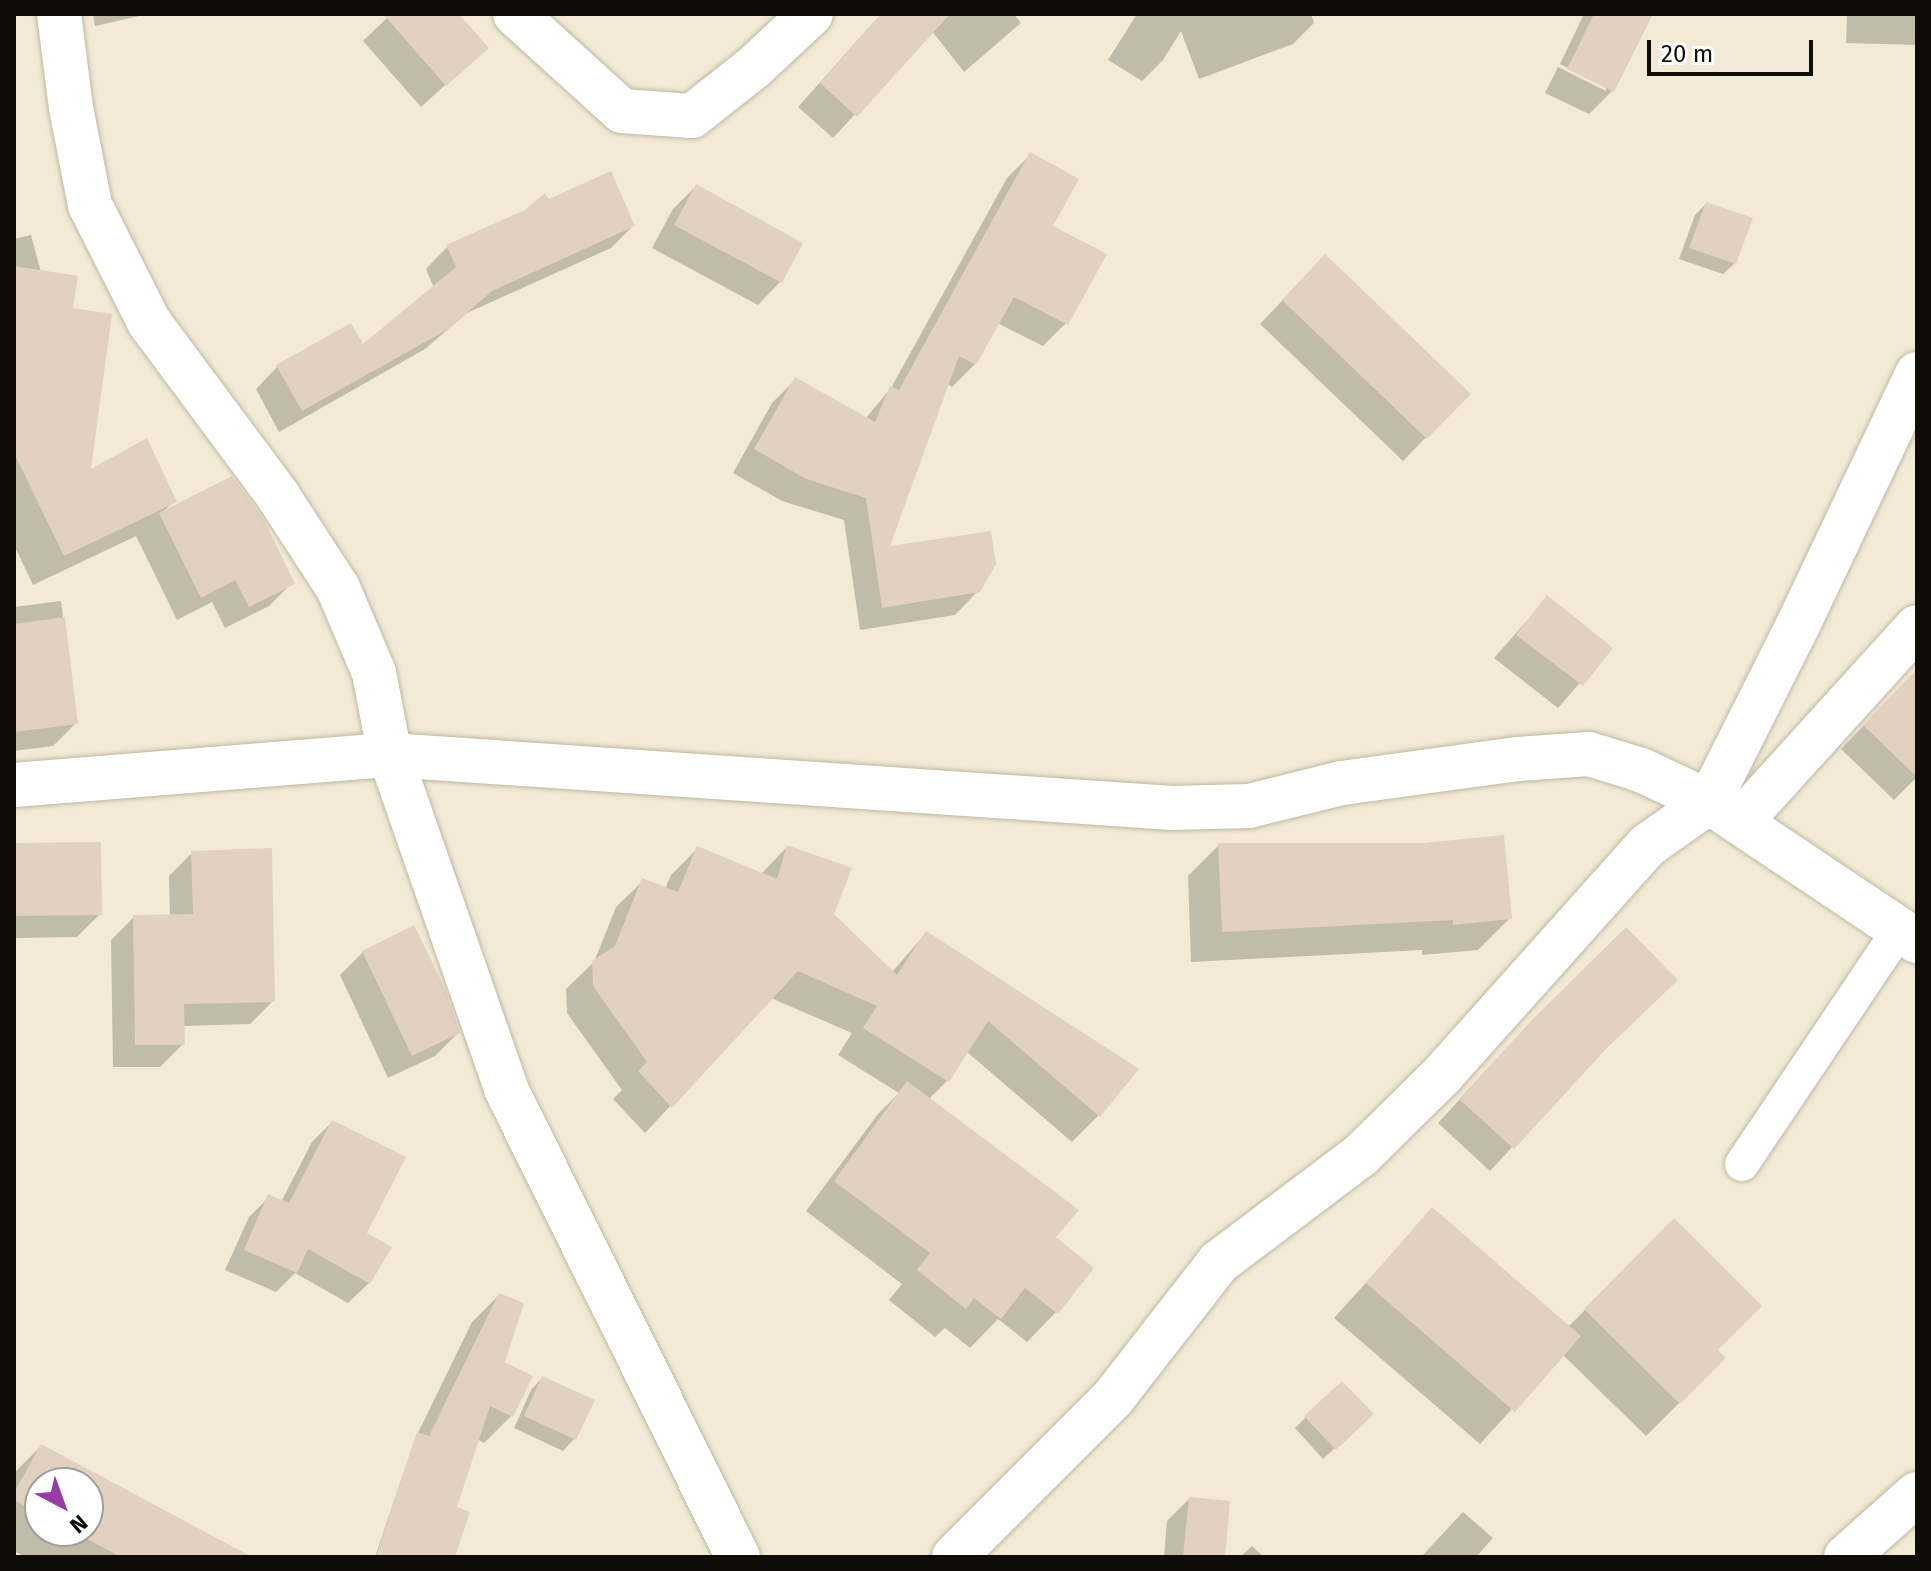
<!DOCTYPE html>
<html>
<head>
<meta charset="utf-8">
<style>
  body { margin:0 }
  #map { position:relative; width:1931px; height:1571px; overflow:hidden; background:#f2ead4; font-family:"Fira Sans",sans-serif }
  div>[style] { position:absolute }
  .shadow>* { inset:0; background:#0003 }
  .building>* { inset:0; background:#e2d1c0 }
  .roads { filter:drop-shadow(0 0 2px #bfb8a3) drop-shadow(0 0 2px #bfb8a3) }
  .service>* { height:34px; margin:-17px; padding:0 17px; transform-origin:17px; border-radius:17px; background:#fff }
  .minor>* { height:44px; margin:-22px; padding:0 22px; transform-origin:22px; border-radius:22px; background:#fff }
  span { translate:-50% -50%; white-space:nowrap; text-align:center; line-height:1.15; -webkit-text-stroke:6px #fff; paint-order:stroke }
  .frame { position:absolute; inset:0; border:16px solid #100d06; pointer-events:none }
  .north { position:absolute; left:24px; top:1467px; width:80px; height:80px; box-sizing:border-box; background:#fff; border:2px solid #9f9e9b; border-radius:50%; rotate:139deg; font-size:22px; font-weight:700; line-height:32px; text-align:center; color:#100d06 }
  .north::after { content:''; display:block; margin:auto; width:28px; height:36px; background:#983ba5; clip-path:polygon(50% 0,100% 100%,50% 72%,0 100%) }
  .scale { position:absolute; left:1647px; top:40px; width:166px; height:36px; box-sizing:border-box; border:4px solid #100d06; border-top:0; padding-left:10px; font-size:24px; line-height:28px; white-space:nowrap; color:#100d06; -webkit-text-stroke:6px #fff; paint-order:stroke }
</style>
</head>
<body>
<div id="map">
  <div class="shadow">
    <div style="clip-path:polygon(93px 14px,148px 14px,95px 26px)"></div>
    <div style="clip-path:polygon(391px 14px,457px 14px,486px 48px,421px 107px,363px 41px)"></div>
    <div style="clip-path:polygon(881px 14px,1014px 14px,1021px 23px,964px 72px,932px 31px,833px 138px,798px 107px)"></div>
    <div style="clip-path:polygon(1137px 14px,1311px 14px,1314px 23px,1293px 44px,1199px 79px,1181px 31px,1163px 60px,1142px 81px,1108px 60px)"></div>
    <div style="clip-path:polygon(1584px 14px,1650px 14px,1612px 91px,1589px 114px,1545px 93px,1558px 67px,1606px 91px,1606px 86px,1560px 64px)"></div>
    <div style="clip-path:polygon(1847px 14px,1917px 14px,1917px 45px,1846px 43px)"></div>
    <div style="clip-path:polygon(1030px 155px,1051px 226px,1066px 323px,1043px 346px,997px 323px,975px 364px,952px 387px,947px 384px,887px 549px,978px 591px,955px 615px,860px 630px,844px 520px,782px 501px,733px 473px,772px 403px,795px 380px,865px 419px,891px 388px,1007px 178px)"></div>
    <div style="clip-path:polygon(696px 186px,780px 282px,758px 305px,652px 248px,673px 209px)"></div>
    <div style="clip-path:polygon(549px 201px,633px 226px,611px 248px,467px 313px,425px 349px,279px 432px,256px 389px,277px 367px,363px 347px,434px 288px,426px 269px,447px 247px)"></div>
    <div style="clip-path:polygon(1706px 204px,1735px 263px,1723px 274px,1679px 259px,1695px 215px)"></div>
    <div style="clip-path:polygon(31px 235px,41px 272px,71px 310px,88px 473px,174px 501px,163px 512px,292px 583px,269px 606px,225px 628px,212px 602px,177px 620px,136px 536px,33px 585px,14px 545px,14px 239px)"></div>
    <div style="clip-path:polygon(1302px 280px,1468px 394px,1403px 461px,1260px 324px)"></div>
    <div style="clip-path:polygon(1547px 598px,1610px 648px,1558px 708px,1494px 658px)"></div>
    <div style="clip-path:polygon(61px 601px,76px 723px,53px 746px,14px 751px,14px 607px)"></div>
    <div style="clip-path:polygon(1917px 671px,1917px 777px,1894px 800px,1841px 749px)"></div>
    <div style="clip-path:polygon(14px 845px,100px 914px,77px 937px,14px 938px)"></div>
    <div style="clip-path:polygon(1219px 845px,1510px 918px,1478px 950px,1422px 955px,1422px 950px,1191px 962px,1188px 876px)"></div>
    <div style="clip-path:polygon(787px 847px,831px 914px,892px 972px,926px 933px,1099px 1115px,1072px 1142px,966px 1051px,948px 1080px,928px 1100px,1053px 1237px,1056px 1312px,1027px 1342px,998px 1319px,970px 1348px,945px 1328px,935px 1337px,889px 1300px,902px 1284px,806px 1211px,878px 1114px,899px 1093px,838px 1055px,852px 1033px,771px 998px,645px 1133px,613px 1099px,622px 1090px,567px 1013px,566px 989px,594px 962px,616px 907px,643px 881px,665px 889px,671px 875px,697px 849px,760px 875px)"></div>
    <div style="clip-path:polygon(192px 853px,273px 1001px,250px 1024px,183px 1026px,183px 1044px,160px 1067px,113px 1067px,111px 940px,134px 917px,170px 917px,169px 876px)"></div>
    <div style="clip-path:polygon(363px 952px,458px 1033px,435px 1056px,388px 1078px,340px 975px)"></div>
    <div style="clip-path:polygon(1510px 1045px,1597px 1056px,1490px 1171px,1438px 1123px)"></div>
    <div style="clip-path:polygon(332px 1122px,364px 1233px,389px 1248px,369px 1283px,348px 1303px,295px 1273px,276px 1292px,225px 1270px,249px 1217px,269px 1197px,281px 1202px,312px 1142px)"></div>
    <div style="clip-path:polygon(1432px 1210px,1568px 1327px,1674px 1221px,1715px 1350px,1724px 1358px,1646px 1436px,1562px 1354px,1480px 1444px,1334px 1318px)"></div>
    <div style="clip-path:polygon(499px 1295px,502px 1363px,531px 1377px,511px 1416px,484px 1443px,477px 1439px,454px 1509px,453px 1557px,375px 1557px,415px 1439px,472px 1322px)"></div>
    <div style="clip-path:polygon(542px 1378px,593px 1401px,574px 1439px,563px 1451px,514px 1428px,531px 1390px)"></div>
    <div style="clip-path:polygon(1306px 1417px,1360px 1425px,1323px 1459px,1295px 1428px)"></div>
    <div style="clip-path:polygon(evenodd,41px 1446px,248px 1557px,25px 1557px,14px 1551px,14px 1473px,41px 1446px,40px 1483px,88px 1483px,88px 1531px,40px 1531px,40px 1483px)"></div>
    <div style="clip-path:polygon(1189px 1499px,1223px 1557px,1164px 1557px,1167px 1521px)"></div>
    <div style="clip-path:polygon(1463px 1512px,1493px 1538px,1476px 1557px,1421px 1557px)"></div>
    <div style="clip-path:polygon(1252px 1546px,1264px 1557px,1240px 1557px)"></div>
  </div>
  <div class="building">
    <div style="clip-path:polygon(383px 14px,459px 14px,489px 48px,446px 86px)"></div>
    <div style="clip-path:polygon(881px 14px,950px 14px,857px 117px,820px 83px)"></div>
    <div style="clip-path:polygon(1594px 14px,1653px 14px,1614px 92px,1567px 69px)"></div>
    <div style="clip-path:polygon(1030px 152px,1079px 179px,1053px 226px,1107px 254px,1068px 325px,1014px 297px,976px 365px,959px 356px,890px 546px,991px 531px,996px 564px,980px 592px,882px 608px,866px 498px,806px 479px,754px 449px,795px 377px,875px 422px,890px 386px,899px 390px)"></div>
    <div style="clip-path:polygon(611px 171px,635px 226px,492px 291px,450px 328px,302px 411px,276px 365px,351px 323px,363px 344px,456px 267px,446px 245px,525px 210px,545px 193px,549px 199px)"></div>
    <div style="clip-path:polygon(696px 184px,803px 243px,782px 283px,674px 225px)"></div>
    <div style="clip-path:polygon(1706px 202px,1753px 218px,1736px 264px,1689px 248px)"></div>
    <div style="clip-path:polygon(1325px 254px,1471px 394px,1427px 439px,1282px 300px)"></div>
    <div style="clip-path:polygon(14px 266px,78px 276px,73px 308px,112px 314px,91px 469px,147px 438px,177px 502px,64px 556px,14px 453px)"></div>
    <div style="clip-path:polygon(232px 476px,263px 518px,295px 584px,249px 607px,235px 580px,201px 598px,159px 513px)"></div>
    <div style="clip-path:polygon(1547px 595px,1613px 648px,1583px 686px,1516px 635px)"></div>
    <div style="clip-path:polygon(65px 617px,78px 724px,14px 732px,14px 624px)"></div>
    <div style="clip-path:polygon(1917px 669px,1917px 777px,1863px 725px)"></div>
    <div style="clip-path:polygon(1504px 835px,1512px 919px,1453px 925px,1453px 920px,1222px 932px,1218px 843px,1424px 843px)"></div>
    <div style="clip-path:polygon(101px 842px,102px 915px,14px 916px,14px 843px)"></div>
    <div style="clip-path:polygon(787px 845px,852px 868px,834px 914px,897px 975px,926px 931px,1139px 1069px,1100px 1117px,988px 1021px,949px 1082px,863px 1028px,877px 1006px,798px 971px,672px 1108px,638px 1071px,647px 1062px,593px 986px,592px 961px,615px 946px,642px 878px,678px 892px,697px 846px,777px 879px)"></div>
    <div style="clip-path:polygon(272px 848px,275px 1002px,184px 1004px,185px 1045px,135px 1045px,133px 915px,193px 914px,191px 851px)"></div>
    <div style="clip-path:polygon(414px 925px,445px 989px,460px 1033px,412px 1056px,362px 951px)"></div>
    <div style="clip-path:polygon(1626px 927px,1678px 980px,1606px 1049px,1514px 1149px,1459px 1099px,1533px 1019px)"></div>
    <div style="clip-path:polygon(907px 1081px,1079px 1210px,1056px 1237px,1094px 1268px,1058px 1314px,1025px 1288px,1001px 1319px,974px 1298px,966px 1309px,917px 1270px,930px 1253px,834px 1181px)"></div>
    <div style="clip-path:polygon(332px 1120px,406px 1157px,367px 1233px,392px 1247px,370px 1284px,308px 1249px,297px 1273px,244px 1250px,268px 1194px,289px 1203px)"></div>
    <div style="clip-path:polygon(1432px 1207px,1581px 1336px,1515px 1412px,1366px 1283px)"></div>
    <div style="clip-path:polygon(1674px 1218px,1762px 1306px,1718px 1350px,1726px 1358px,1680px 1404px,1584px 1309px)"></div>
    <div style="clip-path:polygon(499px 1293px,524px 1303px,505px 1362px,533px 1376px,513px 1417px,490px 1406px,457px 1507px,470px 1512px,455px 1557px,376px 1557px,417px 1432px,429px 1436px)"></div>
    <div style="clip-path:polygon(542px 1376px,595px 1400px,576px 1440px,524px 1416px)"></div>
    <div style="clip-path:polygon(1342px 1381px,1374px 1414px,1336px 1450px,1304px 1416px)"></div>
    <div style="clip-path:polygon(41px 1444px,252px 1557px,121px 1557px,72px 1531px,88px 1531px,88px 1483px,40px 1483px,40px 1514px,14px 1500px,14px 1493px)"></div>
    <div style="clip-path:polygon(1189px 1497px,1230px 1501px,1225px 1557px,1183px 1557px)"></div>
  </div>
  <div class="roads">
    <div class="service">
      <div style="left:1742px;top:1164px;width:283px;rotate:-56.1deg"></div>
    </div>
    <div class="minor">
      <div style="left:59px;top:14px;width:95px;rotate:82.7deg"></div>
      <div style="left:71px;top:108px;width:99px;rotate:78.9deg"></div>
      <div style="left:90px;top:205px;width:131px;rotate:63.2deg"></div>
      <div style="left:149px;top:322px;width:217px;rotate:53.4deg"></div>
      <div style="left:278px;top:496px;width:110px;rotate:56.9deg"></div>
      <div style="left:338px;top:588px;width:92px;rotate:67deg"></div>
      <div style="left:374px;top:673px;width:84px;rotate:79deg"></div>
      <div style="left:390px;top:755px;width:354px;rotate:70.8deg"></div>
      <div style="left:506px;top:1089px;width:522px;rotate:63.63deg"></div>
      <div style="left:515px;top:14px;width:144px;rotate:42.2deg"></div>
      <div style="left:622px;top:111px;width:70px;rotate:4.1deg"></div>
      <div style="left:692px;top:116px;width:78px;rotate:-38.2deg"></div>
      <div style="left:753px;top:68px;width:79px;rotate:-43deg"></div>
      <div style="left:14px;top:785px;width:377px;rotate:-4.6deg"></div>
      <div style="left:390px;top:755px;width:784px;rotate:3.88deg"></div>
      <div style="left:1172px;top:808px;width:77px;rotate:-1.5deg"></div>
      <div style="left:1249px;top:806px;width:96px;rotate:-13.9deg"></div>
      <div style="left:1342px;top:783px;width:178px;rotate:-7.8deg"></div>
      <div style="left:1518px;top:759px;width:71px;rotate:-4deg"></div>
      <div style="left:1589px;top:754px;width:54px;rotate:17.1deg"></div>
      <div style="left:1641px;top:770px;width:75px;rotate:25.2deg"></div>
      <div style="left:1709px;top:802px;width:250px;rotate:33.8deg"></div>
      <div style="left:1740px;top:822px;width:263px;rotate:-47.8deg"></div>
      <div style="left:954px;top:1557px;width:225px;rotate:-45deg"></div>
      <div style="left:1113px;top:1398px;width:172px;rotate:-52.1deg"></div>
      <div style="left:1219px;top:1262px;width:178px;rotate:-37deg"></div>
      <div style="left:1361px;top:1155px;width:115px;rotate:-44.6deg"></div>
      <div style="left:1443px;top:1074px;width:307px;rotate:-48.2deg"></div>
      <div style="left:1648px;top:845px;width:75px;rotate:-35.2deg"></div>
      <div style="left:1709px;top:802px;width:198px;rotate:-63.3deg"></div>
      <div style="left:1798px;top:625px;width:278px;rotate:-64.6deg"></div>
      <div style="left:1846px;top:1557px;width:95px;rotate:-41.6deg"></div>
    </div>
  </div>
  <div class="frame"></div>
  <div class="north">N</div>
  <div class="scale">20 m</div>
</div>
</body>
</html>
